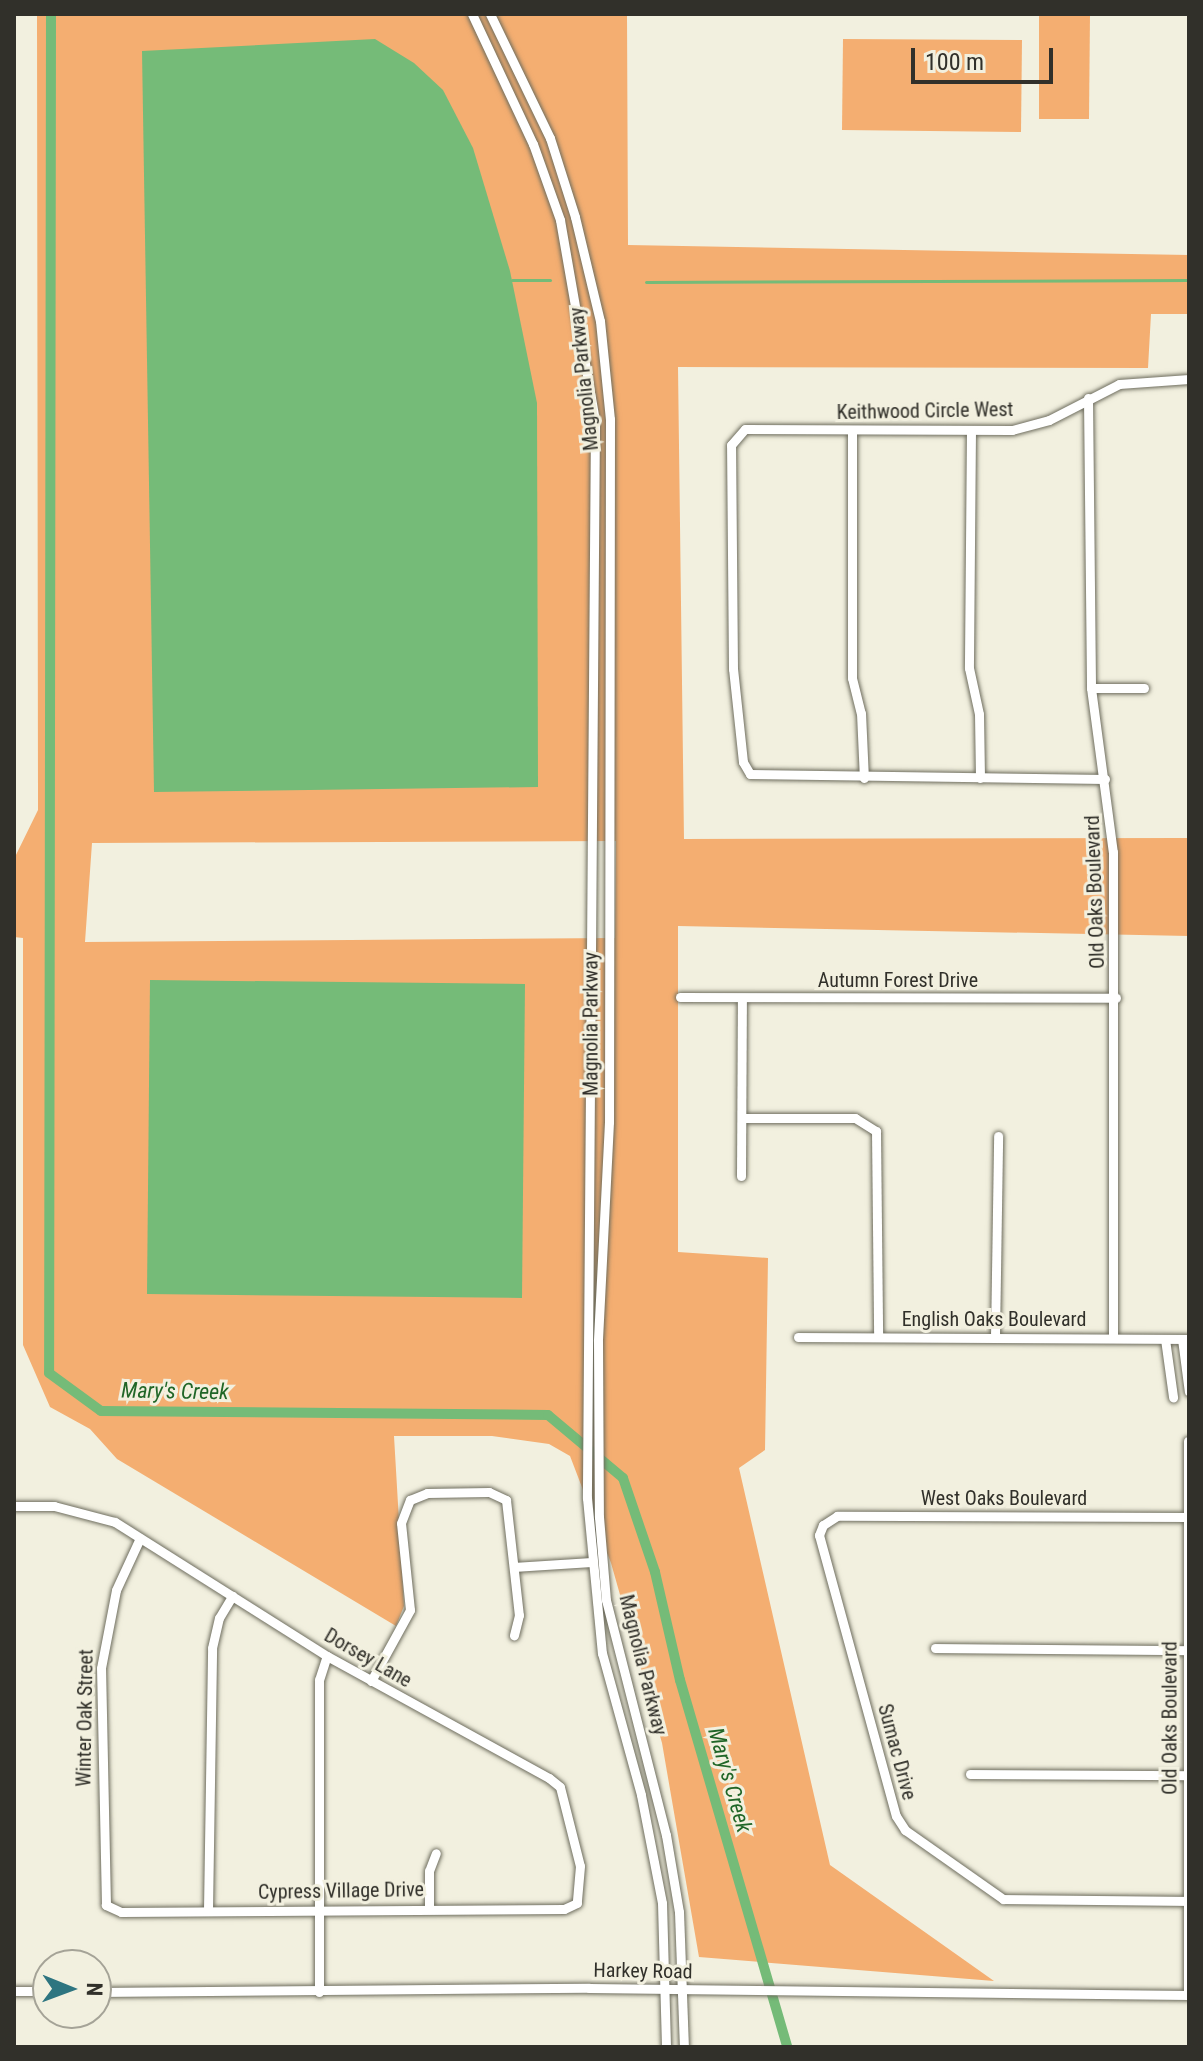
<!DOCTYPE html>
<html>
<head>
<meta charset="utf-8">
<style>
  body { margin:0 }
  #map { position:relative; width:1203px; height:2061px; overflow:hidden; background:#f2f0df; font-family:"Roboto Condensed",sans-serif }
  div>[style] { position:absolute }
  .green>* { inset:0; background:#f4ae71 }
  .water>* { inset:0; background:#75bb78 }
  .stream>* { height:3px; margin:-1.5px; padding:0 1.5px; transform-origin:1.5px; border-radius:1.5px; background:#75bb78 }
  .canal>* { height:10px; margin:-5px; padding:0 5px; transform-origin:5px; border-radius:5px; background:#75bb78 }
  .roads { filter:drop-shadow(0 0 2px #6e6d5e) drop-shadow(0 0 2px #6e6d5e) }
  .minor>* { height:9px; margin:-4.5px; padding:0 4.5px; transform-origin:4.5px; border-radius:4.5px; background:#fff }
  span { translate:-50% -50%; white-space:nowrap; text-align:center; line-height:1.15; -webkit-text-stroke:6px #f2f0df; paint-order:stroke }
  .street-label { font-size:20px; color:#31302a }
  .water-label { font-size:22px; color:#206627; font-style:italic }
  .frame { position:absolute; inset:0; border:16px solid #31302a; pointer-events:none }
  .north { position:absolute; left:32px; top:1949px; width:80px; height:80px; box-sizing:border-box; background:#f2f0df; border:2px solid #a5a397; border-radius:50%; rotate:91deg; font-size:22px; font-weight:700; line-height:32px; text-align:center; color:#31302a }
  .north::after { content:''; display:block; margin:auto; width:28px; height:36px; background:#2e7580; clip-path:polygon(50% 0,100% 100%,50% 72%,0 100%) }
  .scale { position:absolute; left:911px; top:48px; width:142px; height:36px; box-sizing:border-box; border:4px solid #31302a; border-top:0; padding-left:10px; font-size:24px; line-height:28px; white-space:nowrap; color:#31302a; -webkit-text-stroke:6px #f2f0df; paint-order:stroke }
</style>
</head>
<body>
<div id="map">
  <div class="green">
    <div style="clip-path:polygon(evenodd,37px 14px,627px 14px,628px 245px,1189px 255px,1189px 314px,1151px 314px,1148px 368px,678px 367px,684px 839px,1189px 838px,1189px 936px,678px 926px,678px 1252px,768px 1258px,765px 1450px,739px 1468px,830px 1865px,994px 1981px,699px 1957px,662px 1743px,611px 1563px,570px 1456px,549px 1444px,492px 1436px,394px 1436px,404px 1606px,396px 1626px,117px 1459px,90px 1429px,50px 1407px,23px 1345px,23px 938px,14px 937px,14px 859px,38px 810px,37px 14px,616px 841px,615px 938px,85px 942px,92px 843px,616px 841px)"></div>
    <div style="clip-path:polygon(1039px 14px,1090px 14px,1089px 119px,1039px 119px)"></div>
    <div style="clip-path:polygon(843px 39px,1022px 40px,1021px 132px,842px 130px)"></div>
  </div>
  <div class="water">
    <div style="clip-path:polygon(375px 39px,414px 63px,443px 90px,473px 148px,510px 271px,537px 403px,538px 787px,154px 792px,142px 51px)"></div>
    <div style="clip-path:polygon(150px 980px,525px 984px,522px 1298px,147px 1294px)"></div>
  </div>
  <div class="stream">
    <div style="left:512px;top:280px;width:38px"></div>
    <div style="left:646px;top:282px;width:543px;rotate:-0.21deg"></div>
  </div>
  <div class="canal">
    <div style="left:51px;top:14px;width:1359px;rotate:90.08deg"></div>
    <div style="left:49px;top:1373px;width:64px;rotate:36.2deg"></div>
    <div style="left:101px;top:1411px;width:447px;rotate:0.5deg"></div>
    <div style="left:548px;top:1415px;width:98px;rotate:40deg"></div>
    <div style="left:623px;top:1478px;width:99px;rotate:71.2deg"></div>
    <div style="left:655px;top:1572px;width:111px;rotate:77deg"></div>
    <div style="left:680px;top:1680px;width:382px;rotate:73.7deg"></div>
  </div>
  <div class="roads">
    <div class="minor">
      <div style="left:472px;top:14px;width:144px;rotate:64.9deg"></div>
      <div style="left:533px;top:144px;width:81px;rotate:70.4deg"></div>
      <div style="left:560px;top:220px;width:203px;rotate:80.1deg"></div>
      <div style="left:595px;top:420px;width:1078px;rotate:90.43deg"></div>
      <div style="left:587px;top:1498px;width:156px;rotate:84.5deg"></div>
      <div style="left:602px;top:1653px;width:147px;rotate:74.6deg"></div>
      <div style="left:641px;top:1795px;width:110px;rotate:79deg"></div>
      <div style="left:662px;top:1903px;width:144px;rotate:88.4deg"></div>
      <div style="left:490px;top:14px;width:138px;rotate:64.2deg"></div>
      <div style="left:550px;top:138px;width:83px;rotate:72.4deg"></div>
      <div style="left:575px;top:217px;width:107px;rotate:76.5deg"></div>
      <div style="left:600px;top:321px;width:99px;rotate:84.2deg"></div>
      <div style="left:610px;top:419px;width:703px;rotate:90.08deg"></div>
      <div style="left:609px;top:1122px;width:219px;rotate:92.9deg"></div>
      <div style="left:598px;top:1341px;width:176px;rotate:89.7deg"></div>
      <div style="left:599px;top:1517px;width:83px;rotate:85.2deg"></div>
      <div style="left:606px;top:1600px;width:243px;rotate:75.7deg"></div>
      <div style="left:666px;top:1835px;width:78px;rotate:80.4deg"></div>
      <div style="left:679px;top:1912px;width:135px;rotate:87.9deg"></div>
      <div style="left:1088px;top:398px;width:290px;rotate:89.4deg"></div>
      <div style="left:1091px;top:688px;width:165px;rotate:82.4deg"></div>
      <div style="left:1113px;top:852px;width:486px;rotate:90deg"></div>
      <div style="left:852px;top:430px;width:248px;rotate:90deg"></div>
      <div style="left:852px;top:678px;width:36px;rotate:76deg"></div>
      <div style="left:861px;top:713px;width:65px;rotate:87.4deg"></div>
      <div style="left:971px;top:430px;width:238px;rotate:90.5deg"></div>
      <div style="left:969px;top:668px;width:47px;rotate:77.7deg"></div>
      <div style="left:979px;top:714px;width:64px;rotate:89.1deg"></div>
      <div style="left:1091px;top:688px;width:53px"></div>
      <div style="left:1105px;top:779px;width:355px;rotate:-179.2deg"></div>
      <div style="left:750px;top:774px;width:14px;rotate:-120deg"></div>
      <div style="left:743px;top:762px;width:94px;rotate:-96.1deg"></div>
      <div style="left:733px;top:669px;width:224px;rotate:-90.5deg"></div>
      <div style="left:731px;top:445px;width:21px;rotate:-49deg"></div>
      <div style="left:745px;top:429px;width:267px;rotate:0.2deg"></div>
      <div style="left:1012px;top:430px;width:38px;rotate:-15deg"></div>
      <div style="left:1049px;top:420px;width:79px;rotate:-27.2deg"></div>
      <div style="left:1119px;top:384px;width:70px;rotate:-4.1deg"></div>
      <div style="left:680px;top:997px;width:436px;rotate:0.1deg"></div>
      <div style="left:742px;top:1118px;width:113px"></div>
      <div style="left:855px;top:1118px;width:25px;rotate:32deg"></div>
      <div style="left:876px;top:1131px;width:206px;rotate:89.4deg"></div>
      <div style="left:741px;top:1176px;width:178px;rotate:-89.7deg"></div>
      <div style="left:798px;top:1337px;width:391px;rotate:0.3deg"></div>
      <div style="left:995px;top:1337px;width:201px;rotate:-89.1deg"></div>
      <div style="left:1165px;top:1339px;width:59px;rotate:82.1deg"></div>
      <div style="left:1182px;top:1339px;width:53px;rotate:82.5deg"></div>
      <div style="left:14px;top:1506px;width:40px"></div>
      <div style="left:54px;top:1506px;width:63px;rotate:14.7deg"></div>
      <div style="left:115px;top:1522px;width:251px;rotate:32.3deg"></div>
      <div style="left:327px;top:1656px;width:253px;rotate:28.8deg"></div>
      <div style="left:549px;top:1778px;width:14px;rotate:39deg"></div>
      <div style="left:560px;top:1787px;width:81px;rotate:75.8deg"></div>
      <div style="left:580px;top:1866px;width:37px;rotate:95deg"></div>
      <div style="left:577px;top:1903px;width:14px;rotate:155deg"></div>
      <div style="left:564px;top:1909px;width:443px;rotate:179.6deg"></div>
      <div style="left:121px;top:1912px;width:17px;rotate:-155deg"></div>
      <div style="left:106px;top:1905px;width:237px;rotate:-91.2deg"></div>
      <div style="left:101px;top:1668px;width:79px;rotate:-79.1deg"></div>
      <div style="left:116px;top:1590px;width:57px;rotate:-65.2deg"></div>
      <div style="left:1189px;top:1517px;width:352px;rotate:-179.8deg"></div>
      <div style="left:837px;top:1516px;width:17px;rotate:147deg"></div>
      <div style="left:823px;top:1525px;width:11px;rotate:112deg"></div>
      <div style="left:819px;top:1535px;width:291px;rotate:74.7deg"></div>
      <div style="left:896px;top:1816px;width:17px;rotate:57deg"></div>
      <div style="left:905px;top:1830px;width:120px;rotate:35.1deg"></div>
      <div style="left:1003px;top:1899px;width:186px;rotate:0.6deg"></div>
      <div style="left:514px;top:1567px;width:77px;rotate:-3.7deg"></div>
      <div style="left:935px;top:1648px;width:254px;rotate:0.5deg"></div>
      <div style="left:371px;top:1681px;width:81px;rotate:-61.2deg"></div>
      <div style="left:410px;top:1610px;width:87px;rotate:-95.9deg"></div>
      <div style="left:401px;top:1523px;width:25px;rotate:-69deg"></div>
      <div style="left:410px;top:1500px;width:18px;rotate:-22deg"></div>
      <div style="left:427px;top:1493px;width:62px;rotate:-0.9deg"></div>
      <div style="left:489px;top:1492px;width:19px;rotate:25deg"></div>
      <div style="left:506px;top:1500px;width:116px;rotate:83.6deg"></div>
      <div style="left:519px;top:1615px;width:21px;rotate:104deg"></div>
      <div style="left:970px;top:1774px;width:219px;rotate:0.3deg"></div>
      <div style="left:429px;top:1908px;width:37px;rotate:-90deg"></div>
      <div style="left:429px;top:1871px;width:19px;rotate:-69deg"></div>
      <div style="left:208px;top:1910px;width:262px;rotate:-89.1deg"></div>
      <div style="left:212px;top:1648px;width:31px;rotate:-77deg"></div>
      <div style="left:219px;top:1618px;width:26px;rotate:-59deg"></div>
      <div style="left:14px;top:1991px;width:34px"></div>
      <div style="left:96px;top:1992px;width:493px;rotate:-0.5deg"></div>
      <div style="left:589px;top:1988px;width:600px;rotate:0.67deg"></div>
      <div style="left:319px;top:1992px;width:312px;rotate:-90deg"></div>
      <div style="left:319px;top:1680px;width:25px;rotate:-72deg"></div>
      <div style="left:1188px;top:1995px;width:554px;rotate:-90deg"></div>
    </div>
  </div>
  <div class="street-label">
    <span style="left:584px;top:379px;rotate:-96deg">Magnolia Parkway</span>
    <span style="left:925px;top:411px;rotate:-1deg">Keithwood Circle West</span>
    <span style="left:1095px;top:892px;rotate:-92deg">Old Oaks Boulevard</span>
    <span style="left:898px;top:980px">Autumn Forest Drive</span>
    <span style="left:591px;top:1024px;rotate:-90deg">Magnolia Parkway</span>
    <span style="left:994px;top:1319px">English Oaks Boulevard</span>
    <span style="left:1004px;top:1498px">West Oaks Boulevard</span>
    <span style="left:368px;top:1658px;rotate:30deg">Dorsey Lane</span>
    <span style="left:643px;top:1665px;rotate:76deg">Magnolia Parkway</span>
    <span style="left:85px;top:1718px;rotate:-89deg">Winter Oak Street</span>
    <span style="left:1170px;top:1718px;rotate:-90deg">Old Oaks Boulevard</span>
    <span style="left:897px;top:1752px;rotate:75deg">Sumac Drive</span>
    <span style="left:341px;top:1891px;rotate:-1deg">Cypress Village Drive</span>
    <span style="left:643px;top:1971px;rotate:1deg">Harkey Road</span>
  </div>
  <div class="water-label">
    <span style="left:175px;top:1391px;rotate:1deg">Mary's Creek</span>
    <span style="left:730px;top:1780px;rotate:74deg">Mary's Creek</span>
  </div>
  <div class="frame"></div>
  <div class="north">N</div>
  <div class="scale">100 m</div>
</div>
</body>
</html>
